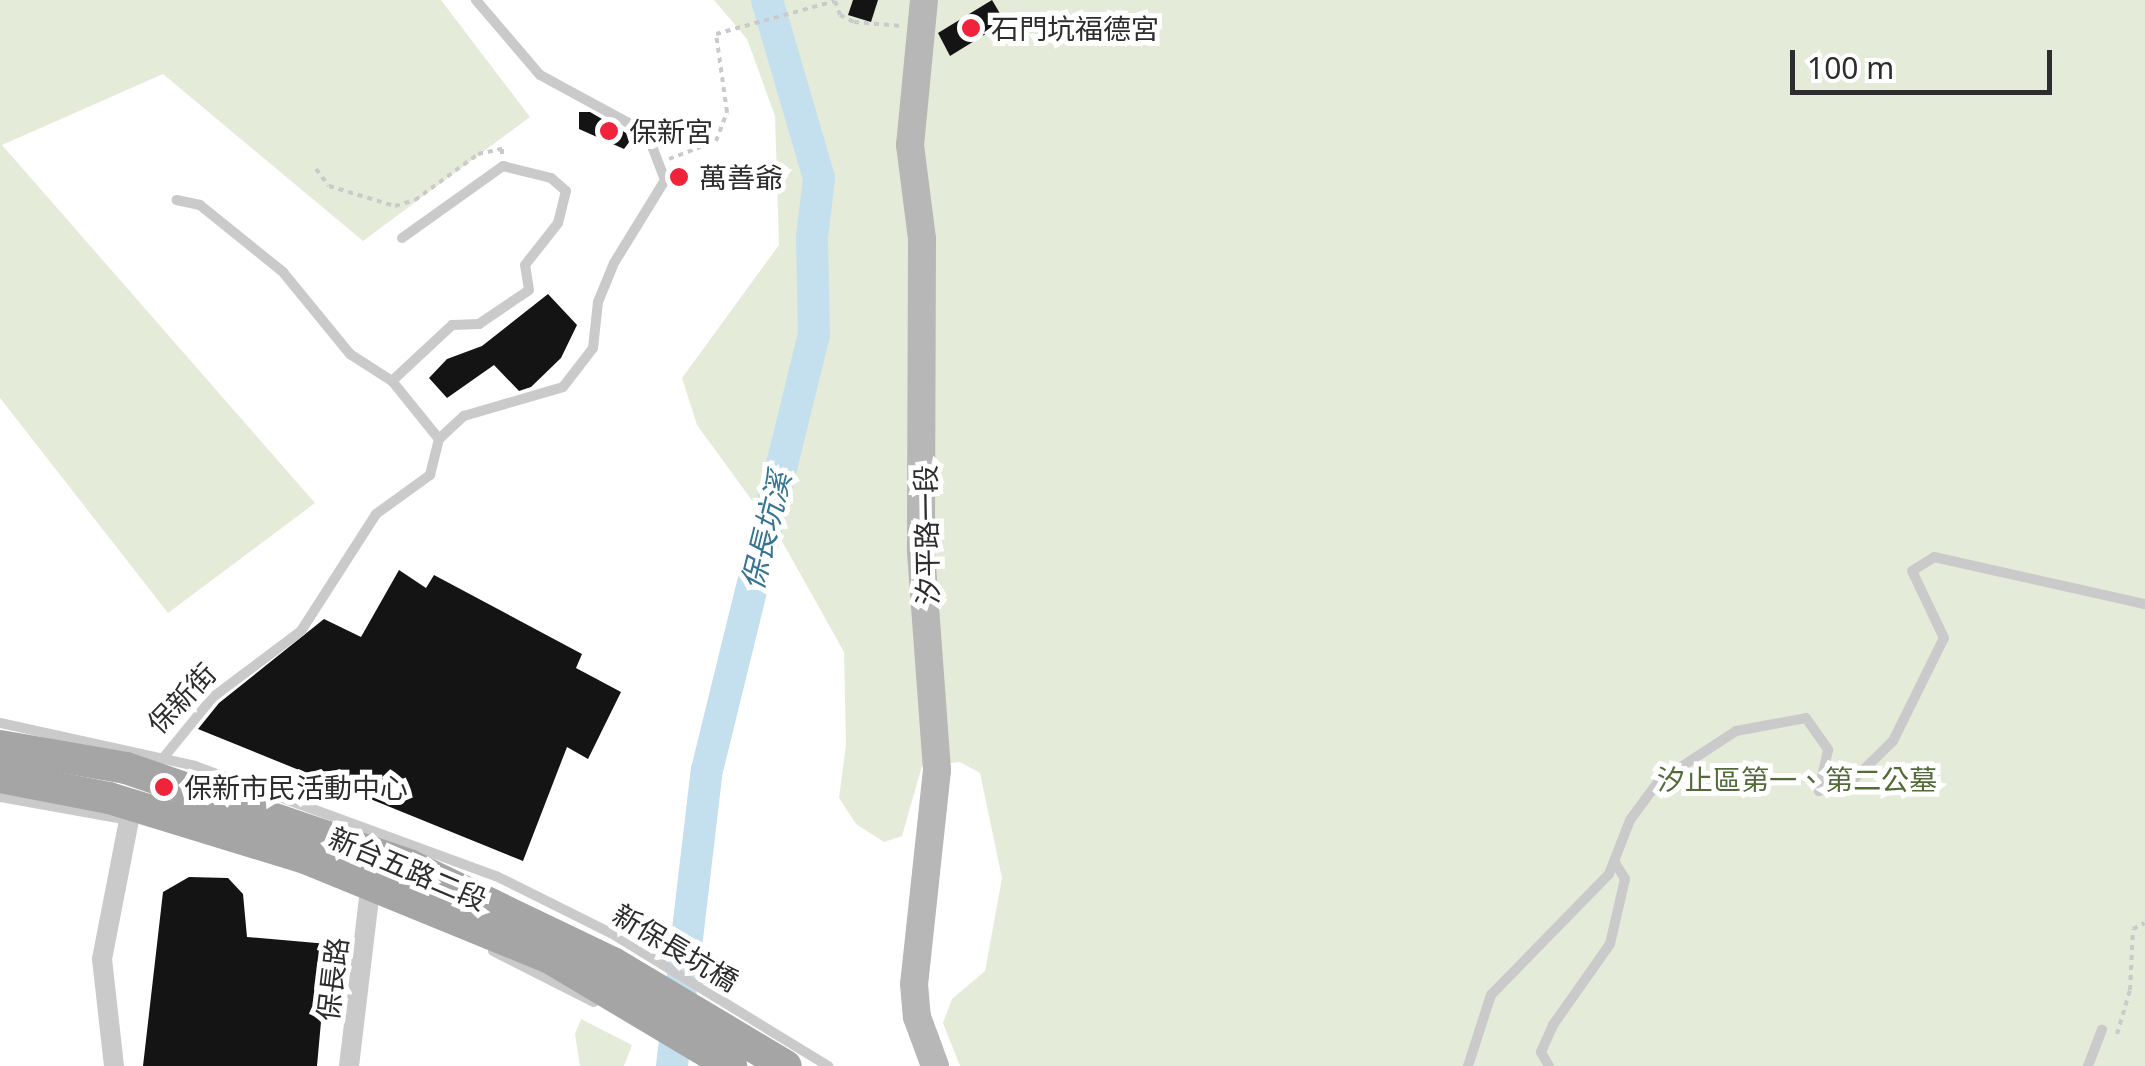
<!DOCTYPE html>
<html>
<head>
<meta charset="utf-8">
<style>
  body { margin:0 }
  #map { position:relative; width:2145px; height:1066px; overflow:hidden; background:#fff; font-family:"Noto Sans","Noto Sans TC",sans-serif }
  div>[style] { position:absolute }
  .green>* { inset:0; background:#e4ecd9 }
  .river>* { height:32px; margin:-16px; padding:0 16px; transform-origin:16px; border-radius:16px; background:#c4dfed }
  .building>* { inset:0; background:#141414 }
  .path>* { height:4px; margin-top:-2px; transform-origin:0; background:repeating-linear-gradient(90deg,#cacaca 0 5px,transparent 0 10px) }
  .lane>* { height:10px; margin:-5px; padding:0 5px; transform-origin:5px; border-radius:5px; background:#cacaca }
  .street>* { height:20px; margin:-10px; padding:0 10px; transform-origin:10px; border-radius:10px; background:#cacaca }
  .secondary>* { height:28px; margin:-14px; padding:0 14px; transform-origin:14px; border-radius:14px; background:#b7b7b7 }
  .primary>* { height:32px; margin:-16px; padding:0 16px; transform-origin:16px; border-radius:16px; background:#a5a5a5 }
  .dots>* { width:28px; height:28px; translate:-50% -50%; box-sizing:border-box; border:5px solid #fff; border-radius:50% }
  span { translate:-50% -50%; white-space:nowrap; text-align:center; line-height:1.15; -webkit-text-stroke:10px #fff; paint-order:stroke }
  .poi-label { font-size:28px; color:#2d2d2d }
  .left { translate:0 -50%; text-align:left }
  .street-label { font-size:28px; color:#2d2d2d }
  .park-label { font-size:28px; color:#526b38 }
  .water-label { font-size:30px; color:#367494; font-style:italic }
  .scale { position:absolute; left:1790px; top:50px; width:262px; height:45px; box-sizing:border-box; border:5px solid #2d2d2d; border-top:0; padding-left:12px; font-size:30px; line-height:35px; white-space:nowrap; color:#2d2d2d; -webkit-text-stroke:8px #fff; paint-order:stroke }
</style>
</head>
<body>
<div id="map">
  <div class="green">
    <div style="clip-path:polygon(0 0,441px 0,530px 117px,363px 241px,163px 74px,2px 145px,315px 503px,168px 613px,0 398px)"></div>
    <div style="clip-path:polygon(714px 0,2145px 0,2145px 1066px,960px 1066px,943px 1023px,952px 999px,985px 971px,1002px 878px,980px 773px,960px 762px,922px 766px,902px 836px,884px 842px,856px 824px,839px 798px,846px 744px,844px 652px,783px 543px,697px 425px,682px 378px,779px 245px,775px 116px,747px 39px)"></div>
    <div style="clip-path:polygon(581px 1019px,632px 1045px,624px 1066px,580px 1066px,575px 1034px)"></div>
  </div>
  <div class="river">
    <div style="left:672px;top:1066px;width:298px;rotate:-83.3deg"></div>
    <div style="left:707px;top:770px;width:448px;rotate:-76.2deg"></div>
    <div style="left:814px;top:335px;width:98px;rotate:-91.2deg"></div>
    <div style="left:812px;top:237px;width:59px;rotate:-83.2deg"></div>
    <div style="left:819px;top:178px;width:185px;rotate:-106.3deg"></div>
  </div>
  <div class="building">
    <div style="clip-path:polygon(853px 0,878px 0,871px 22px,848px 15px)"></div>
    <div style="clip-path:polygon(992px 0,1005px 22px,950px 56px,938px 33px)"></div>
    <div style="clip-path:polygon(579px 112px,590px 112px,633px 137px,624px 149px,579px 129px)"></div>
    <div style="clip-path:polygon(548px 294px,577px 325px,561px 358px,531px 387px,519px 391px,494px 365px,447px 398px,429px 378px,447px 359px,482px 346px)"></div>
    <div style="clip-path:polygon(399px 570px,426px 588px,434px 575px,582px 654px,576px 668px,621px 692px,588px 759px,567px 747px,523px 861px,198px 729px,219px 703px,324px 619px,361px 637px)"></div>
    <div style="clip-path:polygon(189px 877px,228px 878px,243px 894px,247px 937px,328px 944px,317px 1066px,143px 1066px,163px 892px)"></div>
  </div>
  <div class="path">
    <div style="left:669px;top:159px;width:50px;rotate:-21deg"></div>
    <div style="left:716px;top:141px;width:31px;rotate:-69deg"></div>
    <div style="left:727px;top:112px;width:79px;rotate:-98deg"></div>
    <div style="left:716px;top:34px;width:123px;rotate:-15.5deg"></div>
    <div style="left:835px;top:1px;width:15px;rotate:70deg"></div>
    <div style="left:840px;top:15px;width:16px;rotate:27deg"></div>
    <div style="left:854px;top:22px;width:48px;rotate:4.8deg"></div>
    <div style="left:316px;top:169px;width:21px;rotate:53deg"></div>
    <div style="left:329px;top:186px;width:69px;rotate:16.9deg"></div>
    <div style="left:395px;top:206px;width:21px;rotate:-17deg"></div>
    <div style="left:415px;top:200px;width:78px;rotate:-36.1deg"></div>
    <div style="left:478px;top:154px;width:25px;rotate:-12deg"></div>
    <div style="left:502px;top:149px;width:7px;rotate:90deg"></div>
    <div style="left:2117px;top:1034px;width:46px;rotate:-73.5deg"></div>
    <div style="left:2130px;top:990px;width:61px;rotate:-87.2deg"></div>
    <div style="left:2133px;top:929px;width:13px;rotate:-27deg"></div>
  </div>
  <div class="lane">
    <div style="left:392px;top:381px;width:82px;rotate:-43deg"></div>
    <div style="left:452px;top:325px;width:27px;rotate:-2deg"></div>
    <div style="left:479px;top:324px;width:60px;rotate:-34.2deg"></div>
    <div style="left:529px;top:290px;width:25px;rotate:-99deg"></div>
    <div style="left:525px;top:265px;width:53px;rotate:-51.8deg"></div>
    <div style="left:558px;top:223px;width:33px;rotate:-76deg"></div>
    <div style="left:566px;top:191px;width:20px;rotate:-139deg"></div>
    <div style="left:551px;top:178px;width:49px;rotate:-166deg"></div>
    <div style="left:503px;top:166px;width:124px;rotate:144.5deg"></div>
    <div style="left:439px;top:439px;width:34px;rotate:-43deg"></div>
    <div style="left:464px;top:416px;width:103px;rotate:-16.3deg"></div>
    <div style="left:563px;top:387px;width:49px;rotate:-52.4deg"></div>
    <div style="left:593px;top:348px;width:46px;rotate:-83.8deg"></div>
    <div style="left:598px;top:302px;width:42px;rotate:-67.7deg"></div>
    <div style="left:614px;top:263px;width:97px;rotate:-58.4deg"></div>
    <div style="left:665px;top:180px;width:40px;rotate:-111deg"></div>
    <div style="left:651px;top:143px;width:24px;rotate:-135deg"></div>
    <div style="left:634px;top:126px;width:107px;rotate:-151.5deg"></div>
    <div style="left:540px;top:75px;width:99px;rotate:-130.5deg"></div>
    <div style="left:0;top:723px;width:200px;rotate:12.4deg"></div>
    <div style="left:195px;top:766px;width:320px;rotate:20.1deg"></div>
    <div style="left:496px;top:876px;width:128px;rotate:26.4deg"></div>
    <div style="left:611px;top:933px;width:255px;rotate:31.5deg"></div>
    <div style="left:160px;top:762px;width:84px;rotate:-50.8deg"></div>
    <div style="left:213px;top:697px;width:110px;rotate:-36.9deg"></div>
    <div style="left:301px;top:631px;width:139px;rotate:-57.3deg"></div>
    <div style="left:376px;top:514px;width:67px;rotate:-35.8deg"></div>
    <div style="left:430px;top:475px;width:37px;rotate:-76deg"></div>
    <div style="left:439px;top:439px;width:75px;rotate:-129deg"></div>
    <div style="left:392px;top:381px;width:50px;rotate:-147.3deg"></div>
    <div style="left:350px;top:354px;width:106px;rotate:-129.3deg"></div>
    <div style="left:283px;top:272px;width:107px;rotate:-141.1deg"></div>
    <div style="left:200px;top:205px;width:24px;rotate:-168deg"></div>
    <div style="left:0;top:797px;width:131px;rotate:10.1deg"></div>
    <div style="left:493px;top:951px;width:113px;rotate:26.8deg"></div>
    <div style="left:1468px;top:1066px;width:75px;rotate:-72.1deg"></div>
    <div style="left:1491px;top:995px;width:169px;rotate:-45.7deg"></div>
    <div style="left:1609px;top:874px;width:58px;rotate:-68.7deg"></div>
    <div style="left:1630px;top:820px;width:47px;rotate:-53.6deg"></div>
    <div style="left:1658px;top:782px;width:93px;rotate:-33.2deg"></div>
    <div style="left:1736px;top:731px;width:71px;rotate:-10.5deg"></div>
    <div style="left:1806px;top:718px;width:39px;rotate:55deg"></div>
    <div style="left:1828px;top:750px;width:42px;rotate:102.4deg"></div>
    <div style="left:1819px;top:791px;width:36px;rotate:-18deg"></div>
    <div style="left:1853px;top:780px;width:56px;rotate:-44.3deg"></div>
    <div style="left:1893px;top:741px;width:115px;rotate:-63.7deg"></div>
    <div style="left:1944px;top:638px;width:74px;rotate:-115.5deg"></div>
    <div style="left:1912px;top:571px;width:26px;rotate:-32deg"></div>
    <div style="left:1934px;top:557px;width:216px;rotate:12.6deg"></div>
    <div style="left:1549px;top:1066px;width:16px;rotate:-120deg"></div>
    <div style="left:1541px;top:1052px;width:30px;rotate:-66deg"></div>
    <div style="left:1553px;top:1025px;width:99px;rotate:-54.9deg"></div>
    <div style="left:1610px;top:944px;width:67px;rotate:-77deg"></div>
    <div style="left:1625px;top:879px;width:21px;rotate:-121deg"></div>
    <div style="left:2088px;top:1066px;width:39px;rotate:-69deg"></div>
  </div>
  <div class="street">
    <div style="left:114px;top:1066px;width:108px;rotate:-96.4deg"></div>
    <div style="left:102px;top:959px;width:142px;rotate:-79deg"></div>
    <div style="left:349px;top:1066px;width:168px;rotate:-83.2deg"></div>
  </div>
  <div class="secondary">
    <div style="left:924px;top:0;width:146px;rotate:95.5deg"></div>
    <div style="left:910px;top:145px;width:95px;rotate:82.7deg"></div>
    <div style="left:922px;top:239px;width:313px;rotate:90.2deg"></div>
    <div style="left:921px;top:552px;width:219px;rotate:85.8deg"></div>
    <div style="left:937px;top:770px;width:215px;rotate:96.1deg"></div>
    <div style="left:914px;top:984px;width:33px;rotate:85deg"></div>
    <div style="left:917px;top:1017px;width:52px;rotate:69.8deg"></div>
  </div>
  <div class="primary">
    <div style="left:0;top:746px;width:128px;rotate:9.9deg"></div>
    <div style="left:126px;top:768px;width:299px;rotate:18.9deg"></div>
    <div style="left:409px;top:865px;width:226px;rotate:25.7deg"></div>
    <div style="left:613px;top:963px;width:201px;rotate:30.8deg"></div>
    <div style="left:0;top:777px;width:111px;rotate:10.9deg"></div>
    <div style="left:109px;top:798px;width:205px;rotate:17deg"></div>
    <div style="left:305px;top:858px;width:265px;rotate:22.2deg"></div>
    <div style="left:550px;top:958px;width:211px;rotate:30.8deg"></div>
  </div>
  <div class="dots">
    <div style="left:971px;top:28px;background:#f0233b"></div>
    <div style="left:609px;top:131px;background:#f0233b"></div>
    <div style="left:679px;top:177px;background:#f0233b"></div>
    <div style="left:164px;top:787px;background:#f0233b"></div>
  </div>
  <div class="poi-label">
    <span class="left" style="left:991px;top:28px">石門坑福德宮</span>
    <span class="left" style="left:629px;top:131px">保新宮</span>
    <span class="left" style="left:699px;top:177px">萬善爺</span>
    <span class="left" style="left:184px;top:787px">保新市民活動中心</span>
  </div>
  <div class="street-label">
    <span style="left:926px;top:535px;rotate:-91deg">汐平路一段</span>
    <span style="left:181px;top:698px;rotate:-46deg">保新街</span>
    <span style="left:408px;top:868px;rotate:23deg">新台五路二段</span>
    <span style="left:676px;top:947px;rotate:31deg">新保長坑橋</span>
    <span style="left:332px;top:979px;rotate:-83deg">保長路</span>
  </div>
  <div class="park-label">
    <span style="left:1797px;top:779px">汐止區第一、第二公墓</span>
  </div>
  <div class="water-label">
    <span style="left:766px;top:531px;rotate:-76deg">保長坑溪</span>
  </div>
  <div class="scale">100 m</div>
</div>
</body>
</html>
